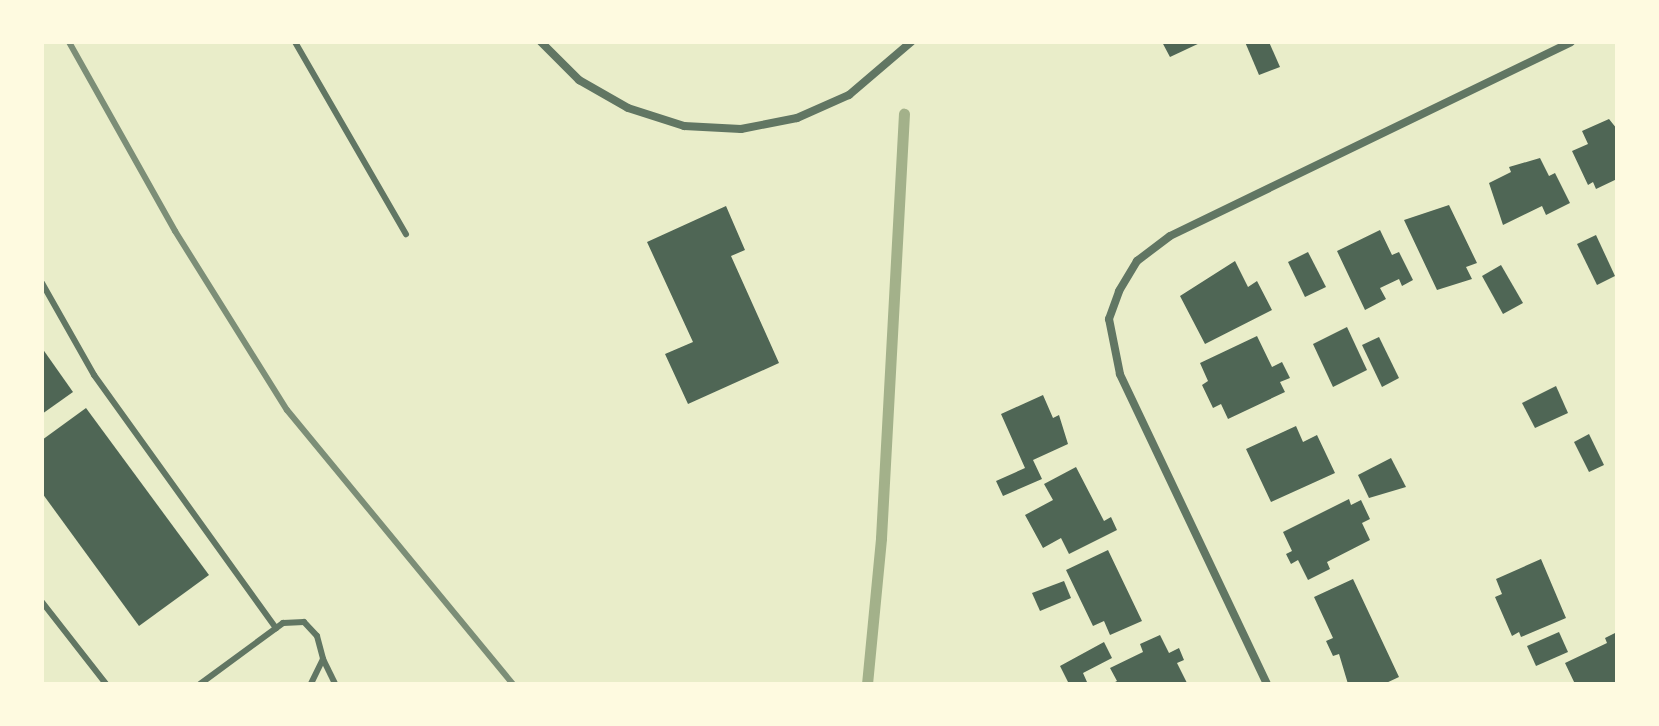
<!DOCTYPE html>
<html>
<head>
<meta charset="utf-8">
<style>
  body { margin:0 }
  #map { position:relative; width:1659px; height:726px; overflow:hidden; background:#e9edc9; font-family:"Public Sans",sans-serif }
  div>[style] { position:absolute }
  .stream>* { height:11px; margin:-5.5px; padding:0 5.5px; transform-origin:5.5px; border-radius:5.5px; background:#a3b18a }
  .building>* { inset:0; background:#4f6655 }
  .service>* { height:6px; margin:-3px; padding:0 3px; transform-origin:3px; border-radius:3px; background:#617663 }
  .minor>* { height:8px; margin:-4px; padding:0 4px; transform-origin:4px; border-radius:4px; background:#617663 }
  .rail>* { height:6px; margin:-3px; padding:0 3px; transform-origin:3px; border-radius:3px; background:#7c8e77 }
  span { translate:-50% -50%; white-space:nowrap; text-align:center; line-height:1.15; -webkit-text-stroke:8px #fefae0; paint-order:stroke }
  .frame { position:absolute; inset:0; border:44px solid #fefae0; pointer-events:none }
</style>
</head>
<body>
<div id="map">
  <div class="stream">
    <div style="left:867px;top:684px;width:147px;rotate:-84.5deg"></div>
    <div style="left:881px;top:538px;width:425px;rotate:-86.9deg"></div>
  </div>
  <div class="building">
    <div style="clip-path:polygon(1162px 42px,1202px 42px,1170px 57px)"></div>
    <div style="clip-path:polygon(1245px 42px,1269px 42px,1280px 67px,1259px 75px)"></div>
    <div style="clip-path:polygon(1609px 119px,1617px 129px,1617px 179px,1596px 189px,1593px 182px,1588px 185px,1572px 151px,1588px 144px,1582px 131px)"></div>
    <div style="clip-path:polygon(1540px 158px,1549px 176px,1555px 173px,1570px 203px,1546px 215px,1542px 206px,1503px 225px,1489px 183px,1511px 172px,1509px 167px)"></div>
    <div style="clip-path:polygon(1449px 205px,1477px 263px,1466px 267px,1472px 279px,1437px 290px,1404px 220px)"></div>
    <div style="clip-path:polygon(726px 206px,745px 250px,731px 256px,779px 363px,688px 404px,665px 354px,693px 342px,647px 242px)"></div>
    <div style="clip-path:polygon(1380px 230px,1392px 255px,1399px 252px,1413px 280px,1402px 286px,1399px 279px,1380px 288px,1386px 299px,1365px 310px,1337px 251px)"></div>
    <div style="clip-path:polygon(1596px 235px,1615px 276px,1597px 285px,1577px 244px)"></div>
    <div style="clip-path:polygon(1308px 252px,1326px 287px,1305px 297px,1288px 262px)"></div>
    <div style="clip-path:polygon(1235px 261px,1248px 287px,1257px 281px,1272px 310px,1205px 344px,1180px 296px)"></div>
    <div style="clip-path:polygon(1501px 265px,1523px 303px,1503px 314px,1482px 276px)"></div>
    <div style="clip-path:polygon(1347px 327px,1367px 370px,1333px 387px,1313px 344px)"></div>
    <div style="clip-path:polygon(1257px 336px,1272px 367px,1282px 362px,1290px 378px,1280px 382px,1285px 392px,1228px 419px,1221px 404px,1213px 408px,1202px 385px,1208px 381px,1200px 363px)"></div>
    <div style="clip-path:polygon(1379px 337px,1399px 378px,1382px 387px,1362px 345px)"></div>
    <div style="clip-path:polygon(42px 348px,73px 392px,42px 414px)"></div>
    <div style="clip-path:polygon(1556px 386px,1568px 413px,1535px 428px,1522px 403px)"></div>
    <div style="clip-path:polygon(1043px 395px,1053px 418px,1059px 415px,1068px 444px,1033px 460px,1042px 479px,1003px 496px,996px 481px,1025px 468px,1001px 414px)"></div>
    <div style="clip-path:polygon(86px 408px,209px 575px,139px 626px,42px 493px,42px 440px)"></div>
    <div style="clip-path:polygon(1296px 426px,1303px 442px,1317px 435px,1335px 473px,1271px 502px,1246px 449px)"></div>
    <div style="clip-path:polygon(1589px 434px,1604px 465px,1589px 472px,1574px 442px)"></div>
    <div style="clip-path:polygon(1391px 458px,1406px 487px,1369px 498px,1358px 475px)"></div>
    <div style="clip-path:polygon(1076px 467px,1104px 521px,1111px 517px,1117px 530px,1069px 554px,1061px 538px,1043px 548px,1025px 515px,1053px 500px,1044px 484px)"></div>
    <div style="clip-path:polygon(1349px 499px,1351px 505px,1361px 500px,1370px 519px,1362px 523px,1370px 540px,1327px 562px,1330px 569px,1308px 580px,1298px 560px,1291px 564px,1286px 554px,1292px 551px,1283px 532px)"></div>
    <div style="clip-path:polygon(1108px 550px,1142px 621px,1110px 635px,1104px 621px,1093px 626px,1066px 570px)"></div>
    <div style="clip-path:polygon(1541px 559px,1566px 618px,1521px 637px,1519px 632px,1512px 636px,1495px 597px,1502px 594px,1496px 579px)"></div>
    <div style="clip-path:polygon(1353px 579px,1399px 677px,1384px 684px,1348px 684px,1339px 654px,1333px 656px,1326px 641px,1333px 638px,1314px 597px)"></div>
    <div style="clip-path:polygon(1064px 581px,1071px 598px,1040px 611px,1032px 593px)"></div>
    <div style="clip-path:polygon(1559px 632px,1568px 652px,1536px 666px,1527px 646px)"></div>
    <div style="clip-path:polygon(1617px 632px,1617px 684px,1575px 684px,1565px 663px,1607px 643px,1605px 638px)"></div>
    <div style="clip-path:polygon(1160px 635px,1169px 653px,1179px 648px,1184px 660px,1177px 663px,1187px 683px,1111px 684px,1117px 681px,1110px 668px,1143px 652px,1140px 644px)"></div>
    <div style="clip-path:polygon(1104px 642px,1112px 658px,1083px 673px,1087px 682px,1069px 684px,1060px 666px)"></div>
  </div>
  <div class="service">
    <div style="left:295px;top:42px;width:222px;rotate:60deg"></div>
    <div style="left:42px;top:283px;width:106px;rotate:60.5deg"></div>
    <div style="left:94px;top:375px;width:312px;rotate:54.3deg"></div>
    <div style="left:42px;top:602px;width:104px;rotate:52deg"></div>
    <div style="left:323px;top:659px;width:28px;rotate:64deg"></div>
    <div style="left:200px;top:684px;width:103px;rotate:-36.3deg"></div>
    <div style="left:283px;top:623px;width:21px;rotate:-3deg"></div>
    <div style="left:304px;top:622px;width:19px;rotate:47deg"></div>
    <div style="left:317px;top:636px;width:24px;rotate:75deg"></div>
    <div style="left:323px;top:659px;width:28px;rotate:116deg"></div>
  </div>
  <div class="minor">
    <div style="left:541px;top:42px;width:54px;rotate:45deg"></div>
    <div style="left:579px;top:80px;width:56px;rotate:29.7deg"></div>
    <div style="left:628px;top:108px;width:59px;rotate:17.8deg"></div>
    <div style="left:684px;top:126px;width:57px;rotate:3deg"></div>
    <div style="left:741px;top:129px;width:57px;rotate:-11.1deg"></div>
    <div style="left:797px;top:118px;width:57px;rotate:-23.9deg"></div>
    <div style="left:849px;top:95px;width:82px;rotate:-40.5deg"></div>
    <div style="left:1267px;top:684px;width:343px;rotate:-115.4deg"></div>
    <div style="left:1120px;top:374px;width:56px;rotate:-101.3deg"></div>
    <div style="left:1109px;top:319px;width:30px;rotate:-70deg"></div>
    <div style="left:1119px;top:291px;width:35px;rotate:-59deg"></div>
    <div style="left:1137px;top:261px;width:41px;rotate:-37.1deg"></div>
    <div style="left:1170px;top:236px;width:445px;rotate:-25.8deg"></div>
  </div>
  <div class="rail">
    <div style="left:69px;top:42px;width:217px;rotate:60.7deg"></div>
    <div style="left:175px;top:231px;width:211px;rotate:58deg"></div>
    <div style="left:287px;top:410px;width:355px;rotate:50.5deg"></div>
  </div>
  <div class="frame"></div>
</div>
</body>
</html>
